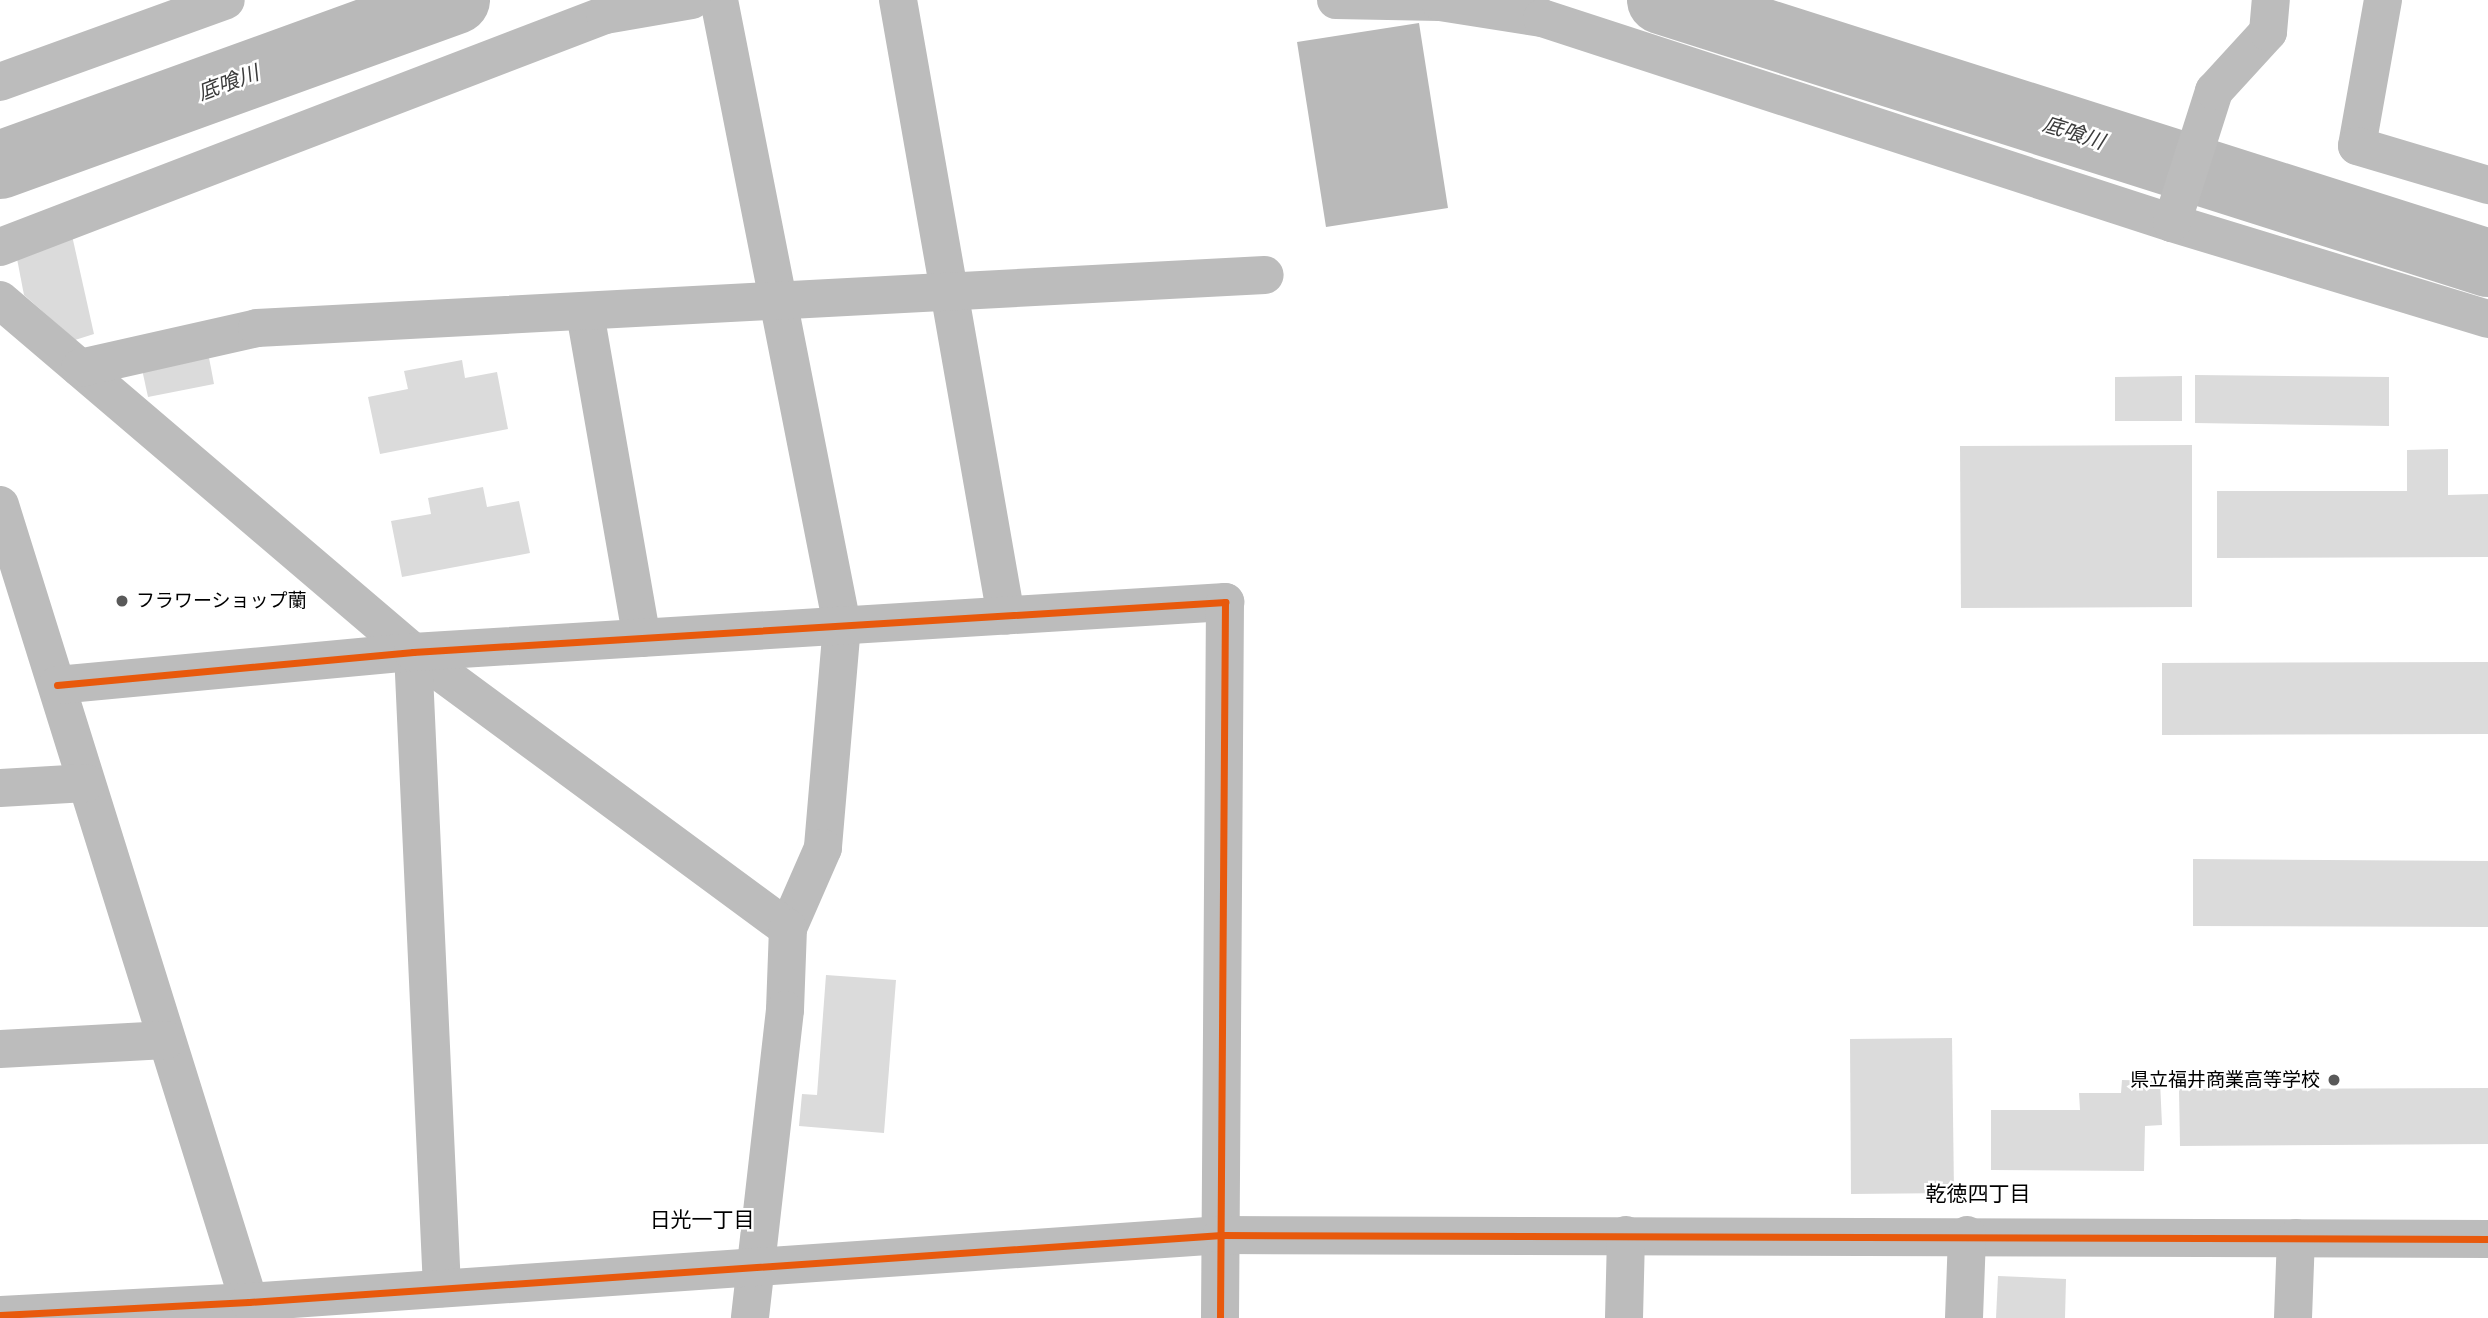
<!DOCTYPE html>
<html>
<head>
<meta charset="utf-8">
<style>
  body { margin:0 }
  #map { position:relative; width:2488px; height:1318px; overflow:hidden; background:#fff; font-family:Manrope,"Noto Sans JP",sans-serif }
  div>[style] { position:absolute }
  .water>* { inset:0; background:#b9b9b9 }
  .river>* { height:68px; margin:-34px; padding:0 34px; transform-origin:34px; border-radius:34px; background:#b9b9b9 }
  .building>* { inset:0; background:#dbdbdb }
  .minor>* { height:38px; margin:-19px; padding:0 19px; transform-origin:19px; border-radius:19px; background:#bcbcbc }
  .cycleway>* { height:7px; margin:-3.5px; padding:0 3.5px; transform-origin:3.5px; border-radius:3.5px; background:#e8590c }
  .dots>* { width:19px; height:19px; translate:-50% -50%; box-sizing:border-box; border:4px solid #fff; border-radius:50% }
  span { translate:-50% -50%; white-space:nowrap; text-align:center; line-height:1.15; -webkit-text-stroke:5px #fff; paint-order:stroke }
  .poi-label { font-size:19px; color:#000 }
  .left { translate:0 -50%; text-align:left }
  .right { translate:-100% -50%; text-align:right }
  .water-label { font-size:21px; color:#3c3c3c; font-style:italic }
  .neighbourhood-label { font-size:21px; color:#000 }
</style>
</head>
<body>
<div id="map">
  <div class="water">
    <div style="clip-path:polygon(1419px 23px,1448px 208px,1326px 227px,1297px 42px)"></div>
  </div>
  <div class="river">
    <div style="left:1661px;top:0;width:868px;rotate:17.64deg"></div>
    <div style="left:0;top:165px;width:485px;rotate:-19.9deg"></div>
  </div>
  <div class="building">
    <div style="clip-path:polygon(71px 231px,94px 334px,75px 340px,24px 295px,14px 243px)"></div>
    <div style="clip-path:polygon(207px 347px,214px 384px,148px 397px,140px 360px)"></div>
    <div style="clip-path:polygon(462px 360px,465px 378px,497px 372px,508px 429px,380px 454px,368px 397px,408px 389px,404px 371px)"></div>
    <div style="clip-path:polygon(2195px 375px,2389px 377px,2389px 426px,2195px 423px)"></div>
    <div style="clip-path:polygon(2182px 376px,2182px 421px,2115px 421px,2115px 377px)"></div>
    <div style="clip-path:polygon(2192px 445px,2192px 607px,1961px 608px,1960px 446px)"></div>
    <div style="clip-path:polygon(2448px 449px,2448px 495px,2488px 494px,2488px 557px,2217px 558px,2217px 491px,2407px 491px,2407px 450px)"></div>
    <div style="clip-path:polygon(483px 487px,487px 507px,519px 501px,530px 553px,402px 577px,391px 521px,431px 514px,428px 498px)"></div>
    <div style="clip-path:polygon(2488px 662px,2488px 734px,2162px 735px,2162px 663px)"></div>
    <div style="clip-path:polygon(2193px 859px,2488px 861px,2488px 927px,2193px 926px)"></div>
    <div style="clip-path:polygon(826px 975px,896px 980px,884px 1133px,799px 1126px,802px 1094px,817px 1095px)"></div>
    <div style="clip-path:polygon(1952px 1038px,1954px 1193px,1851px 1194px,1850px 1039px)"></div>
    <div style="clip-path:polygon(2122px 1080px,2160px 1081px,2162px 1125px,2145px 1126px,2144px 1171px,1991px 1170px,1991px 1110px,2080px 1110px,2079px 1093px,2121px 1093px)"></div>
    <div style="clip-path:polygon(2488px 1088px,2488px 1144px,2180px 1146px,2179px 1089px)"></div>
    <div style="clip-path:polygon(1998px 1276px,2066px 1279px,2065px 1318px,1996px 1318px)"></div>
  </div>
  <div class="minor">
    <div style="left:719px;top:0;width:637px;rotate:78.87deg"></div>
    <div style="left:842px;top:625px;width:224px;rotate:94.9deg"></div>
    <div style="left:823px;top:848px;width:87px;rotate:113.6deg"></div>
    <div style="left:898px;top:0;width:625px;rotate:80.06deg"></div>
    <div style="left:1336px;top:0;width:104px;rotate:1.1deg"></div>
    <div style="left:1440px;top:2px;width:103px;rotate:8.9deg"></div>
    <div style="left:1542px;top:18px;width:663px;rotate:18.02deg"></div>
    <div style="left:2172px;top:223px;width:330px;rotate:16.9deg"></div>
    <div style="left:2383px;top:0;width:148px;rotate:100.1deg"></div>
    <div style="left:2357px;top:146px;width:137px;rotate:16.6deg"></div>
    <div style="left:0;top:82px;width:240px;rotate:-19.9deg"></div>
    <div style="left:2172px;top:223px;width:139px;rotate:-72.3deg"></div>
    <div style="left:2214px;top:91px;width:80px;rotate:-47.5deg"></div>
    <div style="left:2268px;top:32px;width:32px;rotate:-85deg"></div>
    <div style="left:0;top:247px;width:648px;rotate:-20.98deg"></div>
    <div style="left:605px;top:15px;width:88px;rotate:-9.8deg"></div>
    <div style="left:0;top:300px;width:543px;rotate:40.44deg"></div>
    <div style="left:413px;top:652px;width:466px;rotate:36.4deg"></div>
    <div style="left:788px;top:928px;width:82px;rotate:92.1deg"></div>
    <div style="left:785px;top:1010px;width:310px;rotate:96.5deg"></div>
    <div style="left:585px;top:313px;width:330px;rotate:80.1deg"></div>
    <div style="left:80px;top:368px;width:181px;rotate:-12.7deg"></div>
    <div style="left:257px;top:328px;width:1009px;rotate:-3.01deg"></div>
    <div style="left:0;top:505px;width:852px;rotate:72.65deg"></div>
    <div style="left:413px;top:652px;width:637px;rotate:87.39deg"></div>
    <div style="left:57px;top:685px;width:358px;rotate:-5.3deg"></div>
    <div style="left:413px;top:652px;width:814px;rotate:-3.52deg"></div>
    <div style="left:1225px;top:602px;width:716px;rotate:90.4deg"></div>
    <div style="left:0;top:788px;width:86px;rotate:-3.3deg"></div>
    <div style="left:0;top:1049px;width:166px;rotate:-3.1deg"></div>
    <div style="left:0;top:1315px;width:249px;rotate:-3deg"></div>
    <div style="left:249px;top:1302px;width:975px;rotate:-3.94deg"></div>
    <div style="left:1222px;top:1235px;width:1266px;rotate:0.18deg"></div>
    <div style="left:1624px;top:1318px;width:83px;rotate:-88.6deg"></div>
    <div style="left:1964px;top:1318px;width:83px;rotate:-87.9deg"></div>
    <div style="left:2293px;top:1318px;width:80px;rotate:-87.9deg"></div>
  </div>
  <div class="cycleway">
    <div style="left:57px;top:685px;width:358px;rotate:-5.3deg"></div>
    <div style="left:413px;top:652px;width:814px;rotate:-3.52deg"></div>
    <div style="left:1225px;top:602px;width:716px;rotate:90.4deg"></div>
    <div style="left:0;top:1315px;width:249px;rotate:-3deg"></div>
    <div style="left:249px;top:1302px;width:975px;rotate:-3.94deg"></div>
    <div style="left:1222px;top:1235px;width:1266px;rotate:0.18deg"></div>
  </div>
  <div class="dots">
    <div style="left:122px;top:601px;background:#595959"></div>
    <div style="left:2334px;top:1080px;background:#595959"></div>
  </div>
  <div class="poi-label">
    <span class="left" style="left:136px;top:601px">フラワーショップ蘭</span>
    <span class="right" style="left:2320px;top:1080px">県立福井商業高等学校</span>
  </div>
  <div class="water-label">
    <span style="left:228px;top:82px;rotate:-20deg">底喰川</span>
    <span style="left:2074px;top:132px;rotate:18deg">底喰川</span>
  </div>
  <div class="neighbourhood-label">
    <span style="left:1978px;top:1193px">乾徳四丁目</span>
    <span style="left:702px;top:1219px">日光一丁目</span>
  </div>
</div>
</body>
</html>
